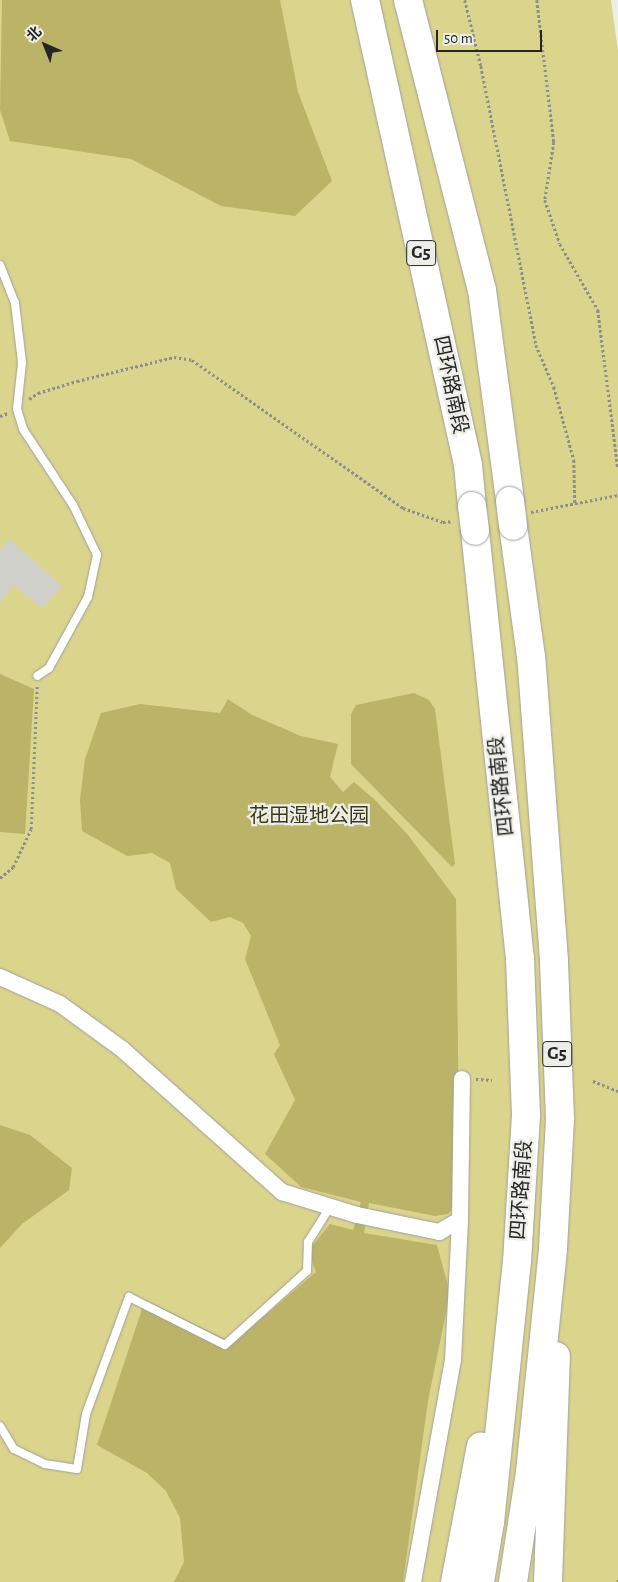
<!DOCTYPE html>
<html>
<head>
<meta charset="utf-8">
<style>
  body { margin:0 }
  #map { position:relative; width:618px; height:1582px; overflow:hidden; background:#eeeee9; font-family:"Alegreya Sans","Noto Sans SC",sans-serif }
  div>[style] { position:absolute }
  .green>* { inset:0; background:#dad48d }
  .water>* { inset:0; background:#bbb368 }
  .building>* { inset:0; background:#d0d0cb }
  .path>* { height:2.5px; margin-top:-1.25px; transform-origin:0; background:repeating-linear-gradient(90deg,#8d8d8a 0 2.5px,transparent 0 5px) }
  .roads { filter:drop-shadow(0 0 1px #a1a09c) drop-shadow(0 0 1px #a1a09c) }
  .lane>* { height:8px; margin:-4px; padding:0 4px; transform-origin:4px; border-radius:4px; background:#fff }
  .street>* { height:16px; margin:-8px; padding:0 8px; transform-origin:8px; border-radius:8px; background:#fff }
  .highway>* { height:28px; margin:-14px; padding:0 14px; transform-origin:14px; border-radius:14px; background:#fff }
  .bridges { filter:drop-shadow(0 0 1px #a1a09c) drop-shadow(0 0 1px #a1a09c) }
  .highway-bridge>* { height:28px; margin:-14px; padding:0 14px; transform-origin:14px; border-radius:14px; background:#fff }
  span { translate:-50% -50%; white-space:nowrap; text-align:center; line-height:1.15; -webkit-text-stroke:4.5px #eeeee9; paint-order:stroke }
  .shield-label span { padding:1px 4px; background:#eeeee9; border:1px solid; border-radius:4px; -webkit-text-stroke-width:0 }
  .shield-label { font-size:19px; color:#252523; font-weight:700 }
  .street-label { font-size:20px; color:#252523 }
  .park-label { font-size:20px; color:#3c3917 }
  .north { position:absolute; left:20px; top:20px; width:50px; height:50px; -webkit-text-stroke:4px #eeeee9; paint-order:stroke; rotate:316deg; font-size:14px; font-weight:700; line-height:20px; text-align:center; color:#252523 }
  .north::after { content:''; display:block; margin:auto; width:18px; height:22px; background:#252523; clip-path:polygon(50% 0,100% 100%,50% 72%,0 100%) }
  .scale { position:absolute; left:436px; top:30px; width:106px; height:22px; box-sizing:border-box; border:2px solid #252523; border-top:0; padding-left:6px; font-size:15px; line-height:18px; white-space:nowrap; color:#252523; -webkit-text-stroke:4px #eeeee9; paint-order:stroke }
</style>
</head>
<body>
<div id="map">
  <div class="green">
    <div style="clip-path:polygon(0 0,611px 0,618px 51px,618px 1582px,0 1582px)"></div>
  </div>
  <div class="water">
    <div style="clip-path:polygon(2px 0,280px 0,298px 92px,332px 181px,295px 216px,221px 206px,131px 159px,10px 141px,0 110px)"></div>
    <div style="clip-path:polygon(0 674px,34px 689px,25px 834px,0 832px)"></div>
    <div style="clip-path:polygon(414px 693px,429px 700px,435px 709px,455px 864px,452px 867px,351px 764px,351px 714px,356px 705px)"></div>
    <div style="clip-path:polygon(228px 699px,252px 715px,301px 736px,338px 744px,330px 777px,343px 792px,354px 782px,374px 799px,408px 835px,456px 899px,460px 1200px,448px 1214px,435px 1216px,369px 1203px,364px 1233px,437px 1245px,450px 1293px,428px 1401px,403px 1582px,174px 1582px,184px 1562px,180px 1518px,166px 1491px,147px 1473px,97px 1445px,145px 1300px,233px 1343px,316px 1272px,308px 1251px,330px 1224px,353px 1230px,361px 1202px,301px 1187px,265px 1154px,295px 1100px,274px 1054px,280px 1045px,245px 959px,251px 936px,243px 923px,230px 917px,211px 922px,176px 889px,170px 863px,152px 853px,127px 856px,82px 831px,80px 800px,85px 759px,101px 713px,140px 704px,220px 713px)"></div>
    <div style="clip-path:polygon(0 1125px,30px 1135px,72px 1168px,69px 1190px,22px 1224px,0 1248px)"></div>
  </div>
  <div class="building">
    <div style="clip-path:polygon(9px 539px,62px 586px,42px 608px,14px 585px,0 602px,0 550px)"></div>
  </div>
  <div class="path">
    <div style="left:465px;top:0;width:68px;rotate:76.4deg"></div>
    <div style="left:481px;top:66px;width:284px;rotate:78.8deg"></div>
    <div style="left:536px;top:345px;width:46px;rotate:66.8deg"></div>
    <div style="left:554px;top:387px;width:76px;rotate:74.7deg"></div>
    <div style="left:574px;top:460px;width:43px;rotate:88.7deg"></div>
    <div style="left:537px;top:0;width:143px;rotate:83.2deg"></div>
    <div style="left:554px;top:142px;width:59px;rotate:98.8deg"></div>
    <div style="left:545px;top:200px;width:46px;rotate:71.2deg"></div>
    <div style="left:560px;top:244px;width:76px;rotate:60.1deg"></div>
    <div style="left:598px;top:310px;width:159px;rotate:82.8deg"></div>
    <div style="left:29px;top:399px;width:11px;rotate:-34deg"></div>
    <div style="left:38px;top:393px;width:41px;rotate:-17.1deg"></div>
    <div style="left:77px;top:381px;width:100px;rotate:-13.9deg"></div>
    <div style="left:174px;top:357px;width:18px;rotate:9deg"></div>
    <div style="left:192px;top:360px;width:258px;rotate:35deg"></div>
    <div style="left:403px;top:508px;width:42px;rotate:19.3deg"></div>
    <div style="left:443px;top:522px;width:10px;rotate:-6deg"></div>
    <div style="left:0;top:416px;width:9px;rotate:-21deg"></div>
    <div style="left:531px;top:512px;width:89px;rotate:-11.1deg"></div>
    <div style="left:0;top:878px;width:17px;rotate:-40deg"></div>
    <div style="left:13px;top:867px;width:42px;rotate:-64.7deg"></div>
    <div style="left:31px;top:829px;width:144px;rotate:-87.6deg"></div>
    <div style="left:476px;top:1079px;width:16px;rotate:4deg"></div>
    <div style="left:593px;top:1081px;width:27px;rotate:22deg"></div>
    <div style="left:618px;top:1582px;width:3px;rotate:-90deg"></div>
  </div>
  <div class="roads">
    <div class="lane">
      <div style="left:0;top:265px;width:41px;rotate:68.5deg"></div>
      <div style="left:15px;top:303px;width:60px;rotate:83.3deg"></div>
      <div style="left:22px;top:363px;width:46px;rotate:96.2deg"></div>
      <div style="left:17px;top:409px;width:21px;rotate:73deg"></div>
      <div style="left:23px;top:429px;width:91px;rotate:56.7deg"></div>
      <div style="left:73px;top:505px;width:55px;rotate:64.4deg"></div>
      <div style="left:97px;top:555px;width:43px;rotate:102.1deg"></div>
      <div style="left:88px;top:597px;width:81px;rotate:118.8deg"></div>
      <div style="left:49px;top:668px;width:14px;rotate:146deg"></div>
      <div style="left:0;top:1426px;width:27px;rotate:59deg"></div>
      <div style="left:14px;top:1449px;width:34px;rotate:26deg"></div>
      <div style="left:45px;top:1464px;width:32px;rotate:9deg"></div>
      <div style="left:77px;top:1469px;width:56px;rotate:-80.7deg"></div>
      <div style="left:86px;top:1414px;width:125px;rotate:-69.8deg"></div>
      <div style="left:129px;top:1297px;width:107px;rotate:26.6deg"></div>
      <div style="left:225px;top:1345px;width:110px;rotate:-42.1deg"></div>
      <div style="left:307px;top:1271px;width:29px;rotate:-88deg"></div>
      <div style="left:308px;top:1242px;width:41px;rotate:-57.8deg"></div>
    </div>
    <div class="street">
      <div style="left:0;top:977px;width:66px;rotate:24.2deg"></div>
      <div style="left:60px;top:1004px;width:77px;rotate:36deg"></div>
      <div style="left:122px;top:1049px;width:215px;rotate:41.8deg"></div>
      <div style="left:282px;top:1192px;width:78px;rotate:17deg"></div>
      <div style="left:357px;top:1215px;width:84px;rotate:11.7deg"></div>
      <div style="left:439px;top:1232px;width:24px;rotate:-30deg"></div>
      <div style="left:460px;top:1220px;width:141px;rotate:-89.2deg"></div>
      <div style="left:413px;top:1582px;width:226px;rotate:-79.8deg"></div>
      <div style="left:453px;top:1360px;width:140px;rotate:-87.1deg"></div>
    </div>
    <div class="highway">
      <div style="left:365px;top:0;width:476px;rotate:77.5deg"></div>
      <div style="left:468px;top:465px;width:41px;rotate:84.4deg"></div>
      <div style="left:408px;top:0;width:299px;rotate:75.7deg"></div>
      <div style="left:482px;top:290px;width:213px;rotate:82.4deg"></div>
      <div style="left:475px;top:531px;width:430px;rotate:84deg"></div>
      <div style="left:520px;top:959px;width:156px;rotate:87.8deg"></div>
      <div style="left:526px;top:1115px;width:146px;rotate:93.5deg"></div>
      <div style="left:517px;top:1261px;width:262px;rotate:95.9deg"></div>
      <div style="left:490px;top:1522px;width:61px;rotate:99.5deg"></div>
      <div style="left:455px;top:1582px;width:138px;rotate:-79.2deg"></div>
      <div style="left:513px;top:1582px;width:111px;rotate:-81.2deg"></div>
      <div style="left:530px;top:1472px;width:225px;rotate:-84.1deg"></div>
      <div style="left:553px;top:1248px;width:129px;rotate:-86.9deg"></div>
      <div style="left:560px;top:1119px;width:159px;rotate:-92.2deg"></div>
      <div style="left:554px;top:960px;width:304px;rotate:-94.3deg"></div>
      <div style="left:531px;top:657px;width:132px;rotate:-97.8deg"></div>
      <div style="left:548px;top:1582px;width:226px;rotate:-88deg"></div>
    </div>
  </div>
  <div class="bridges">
    <div class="highway-bridge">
      <div style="left:510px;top:501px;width:25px;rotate:83deg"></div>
      <div style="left:472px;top:506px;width:25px;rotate:83deg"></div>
    </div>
  </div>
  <div class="shield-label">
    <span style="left:421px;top:253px">G5</span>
    <span style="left:557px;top:1054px">G5</span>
  </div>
  <div class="street-label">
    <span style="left:450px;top:385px;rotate:78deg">四环路南段</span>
    <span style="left:502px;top:786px;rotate:-96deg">四环路南段</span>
    <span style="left:522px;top:1190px;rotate:-86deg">四环路南段</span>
  </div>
  <div class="park-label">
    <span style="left:309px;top:816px">花田湿地公园</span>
  </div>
  <div class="north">北</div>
  <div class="scale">50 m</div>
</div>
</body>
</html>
